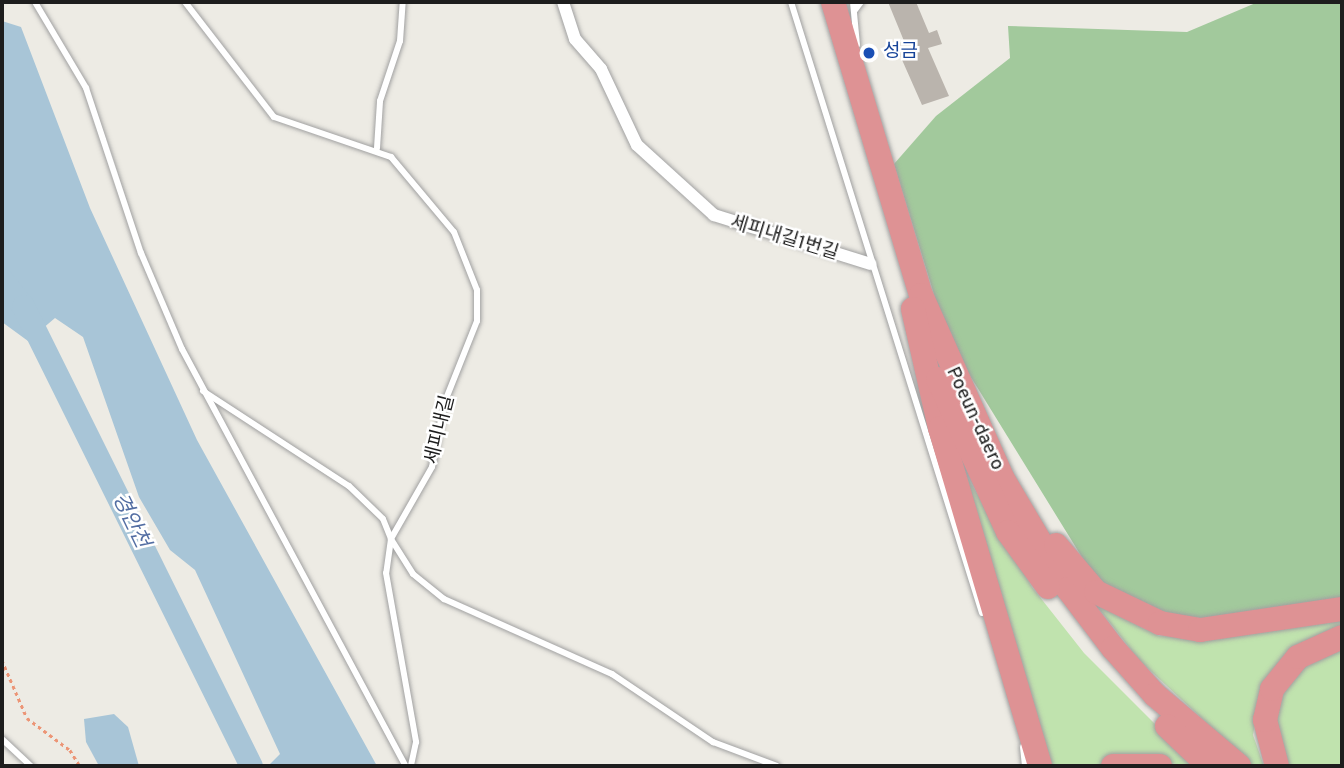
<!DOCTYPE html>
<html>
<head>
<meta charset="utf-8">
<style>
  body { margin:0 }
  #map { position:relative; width:1344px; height:768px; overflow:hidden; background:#edebe4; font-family:Overpass,"Noto Sans KR",sans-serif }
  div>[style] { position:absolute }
  .grass>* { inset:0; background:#c0e3ae }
  .forest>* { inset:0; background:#a2c99c }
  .water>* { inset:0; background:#a8c5d7 }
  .river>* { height:23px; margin:-11.5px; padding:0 11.5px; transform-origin:11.5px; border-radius:11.5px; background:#a8c5d7 }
  .building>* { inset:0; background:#bab4ad }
  .path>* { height:2.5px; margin-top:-1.25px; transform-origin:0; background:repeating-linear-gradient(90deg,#ec9576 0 3.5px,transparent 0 7px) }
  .roads { filter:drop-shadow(0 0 2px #a1a1a1) drop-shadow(0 0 2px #a1a1a1) }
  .lane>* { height:6px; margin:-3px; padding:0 3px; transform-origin:3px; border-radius:3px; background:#fff }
  .street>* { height:12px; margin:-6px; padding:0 6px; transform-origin:6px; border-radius:6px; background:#fff }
  .highway>* { height:24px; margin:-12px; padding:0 12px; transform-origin:12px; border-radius:12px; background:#de9294 }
  .dots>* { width:19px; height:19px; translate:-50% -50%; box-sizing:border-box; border:4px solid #fff; border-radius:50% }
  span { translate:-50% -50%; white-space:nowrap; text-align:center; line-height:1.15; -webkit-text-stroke:5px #fff; paint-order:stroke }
  .transit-label { font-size:19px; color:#164399 }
  .left { translate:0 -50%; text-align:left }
  .street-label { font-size:19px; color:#1d1d1d }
  .water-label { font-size:21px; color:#536ea3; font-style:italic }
  .frame { position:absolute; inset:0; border:4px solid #1d1d1d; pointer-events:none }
</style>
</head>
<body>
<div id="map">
  <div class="grass">
    <div style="clip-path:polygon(963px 470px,1032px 587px,1084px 653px,1197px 766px,1114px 758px,1099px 766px,1049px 766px)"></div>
    <div style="clip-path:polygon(1096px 605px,1159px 636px,1222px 638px,1342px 618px,1342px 627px,1258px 707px,1253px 735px,1264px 766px,1253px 766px,1139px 660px)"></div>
    <div style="clip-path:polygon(1342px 646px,1342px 766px,1283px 766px,1275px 709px,1284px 686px,1303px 664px)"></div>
  </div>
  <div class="forest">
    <div style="clip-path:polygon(1258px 2px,1342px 2px,1342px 598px,1204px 621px,1161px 615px,1120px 599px,1088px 567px,948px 340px,894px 164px,936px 116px,1010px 58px,1008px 26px,1187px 32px)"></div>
  </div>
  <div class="water">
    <div style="clip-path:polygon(2px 21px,21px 27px,90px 208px,197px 440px,377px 766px,268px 766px,280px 754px,195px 570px,170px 550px,139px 497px,83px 337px,55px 318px,28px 341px,2px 322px)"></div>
    <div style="clip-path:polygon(114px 714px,128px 727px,139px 766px,99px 766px,86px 742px,84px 719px)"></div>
  </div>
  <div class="river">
    <div style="left:2px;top:280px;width:33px;rotate:51deg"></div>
    <div style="left:23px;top:306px;width:513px;rotate:63.63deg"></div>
  </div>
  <div class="building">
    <div style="clip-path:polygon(888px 2px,916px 2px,929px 33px,937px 30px,942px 44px,928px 48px,949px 96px,922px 105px,895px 44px,904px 41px)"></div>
  </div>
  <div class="path">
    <div style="left:2px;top:660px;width:63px;rotate:66.7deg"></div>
    <div style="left:27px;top:718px;width:54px;rotate:36.7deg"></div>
    <div style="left:70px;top:750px;width:19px;rotate:58deg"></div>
  </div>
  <div class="roads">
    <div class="lane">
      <div style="left:35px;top:2px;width:100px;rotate:59.3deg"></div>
      <div style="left:86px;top:88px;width:174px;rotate:71.6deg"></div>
      <div style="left:141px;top:253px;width:104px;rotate:66.9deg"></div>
      <div style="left:182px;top:349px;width:473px;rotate:61.8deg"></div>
      <div style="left:185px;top:2px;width:145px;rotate:52.3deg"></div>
      <div style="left:274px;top:117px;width:124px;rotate:18.9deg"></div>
      <div style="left:391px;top:157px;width:98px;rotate:50deg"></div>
      <div style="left:454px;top:232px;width:62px;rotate:68.4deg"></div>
      <div style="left:477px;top:290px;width:31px;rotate:90deg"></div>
      <div style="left:477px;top:321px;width:89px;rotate:111.7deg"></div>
      <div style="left:444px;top:404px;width:64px;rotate:100.8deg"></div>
      <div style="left:432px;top:467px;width:83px;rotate:119.7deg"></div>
      <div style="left:391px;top:539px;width:41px;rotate:57.8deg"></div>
      <div style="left:413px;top:574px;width:40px;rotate:39deg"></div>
      <div style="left:444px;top:599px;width:184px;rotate:24.1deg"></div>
      <div style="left:612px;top:674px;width:122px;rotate:34deg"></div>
      <div style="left:713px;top:742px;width:68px;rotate:20.6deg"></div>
      <div style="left:791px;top:2px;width:640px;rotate:72.64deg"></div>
      <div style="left:853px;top:2px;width:43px;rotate:84.7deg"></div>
      <div style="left:855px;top:10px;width:10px;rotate:-53deg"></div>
      <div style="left:377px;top:148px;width:47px;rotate:-86.3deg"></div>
      <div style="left:380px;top:101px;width:63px;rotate:-71.6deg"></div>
      <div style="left:400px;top:41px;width:39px;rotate:-86deg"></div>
      <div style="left:203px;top:391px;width:174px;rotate:33.1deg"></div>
      <div style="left:349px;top:486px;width:47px;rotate:44.1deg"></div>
      <div style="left:383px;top:519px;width:22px;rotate:68deg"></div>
      <div style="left:391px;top:539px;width:34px;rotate:98deg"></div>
      <div style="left:386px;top:573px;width:172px;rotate:79.9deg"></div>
      <div style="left:416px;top:742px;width:25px;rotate:102deg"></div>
      <div style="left:2px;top:739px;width:40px;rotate:43deg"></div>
      <div style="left:1023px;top:747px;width:19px;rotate:84deg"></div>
    </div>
    <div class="street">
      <div style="left:563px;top:2px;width:39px;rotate:72deg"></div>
      <div style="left:575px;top:39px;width:40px;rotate:49deg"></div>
      <div style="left:601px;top:69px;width:84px;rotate:64.7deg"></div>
      <div style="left:637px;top:145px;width:104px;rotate:42.3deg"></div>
      <div style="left:714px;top:215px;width:164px;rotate:17.4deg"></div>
    </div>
    <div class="highway">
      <div style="left:833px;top:2px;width:306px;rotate:73.3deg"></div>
      <div style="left:921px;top:295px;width:201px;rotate:66deg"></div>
      <div style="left:1003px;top:479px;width:128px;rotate:59.4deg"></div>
      <div style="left:1068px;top:589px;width:74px;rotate:52.7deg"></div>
      <div style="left:1113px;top:648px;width:63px;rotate:48.2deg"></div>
      <div style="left:1155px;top:695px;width:110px;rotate:40.2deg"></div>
      <div style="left:913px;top:309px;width:122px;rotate:77.2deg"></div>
      <div style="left:940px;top:428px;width:352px;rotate:73.5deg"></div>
      <div style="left:938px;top:379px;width:168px;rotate:65.4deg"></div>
      <div style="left:1008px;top:532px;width:68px;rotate:54deg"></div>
      <div style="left:1056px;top:545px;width:62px;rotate:49.6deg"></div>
      <div style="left:1096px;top:592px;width:71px;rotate:25.8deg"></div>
      <div style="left:1160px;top:623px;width:41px;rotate:9.9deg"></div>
      <div style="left:1200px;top:630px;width:144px;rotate:-8.4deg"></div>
      <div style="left:1167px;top:726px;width:58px;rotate:43.6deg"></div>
      <div style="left:1113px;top:766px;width:47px"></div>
      <div style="left:1277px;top:766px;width:48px;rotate:-104.6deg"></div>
      <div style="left:1265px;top:720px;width:32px;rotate:-77deg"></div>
      <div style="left:1272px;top:689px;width:41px;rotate:-50.9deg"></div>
      <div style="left:1298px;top:657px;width:48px;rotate:-24.4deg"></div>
    </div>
  </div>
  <div class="dots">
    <div style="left:869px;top:53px;background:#1a4fb4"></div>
  </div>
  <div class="transit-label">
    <span class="left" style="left:883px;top:53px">성금</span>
  </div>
  <div class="street-label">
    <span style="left:784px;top:239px;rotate:17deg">세피내길1번길</span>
    <span style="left:974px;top:419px;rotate:65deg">Poeun-daero</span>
    <span style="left:441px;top:430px;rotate:-76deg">세피내길</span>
  </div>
  <div class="water-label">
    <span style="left:130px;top:521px;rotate:64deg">경안천</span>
  </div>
  <div class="frame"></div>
</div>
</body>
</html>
